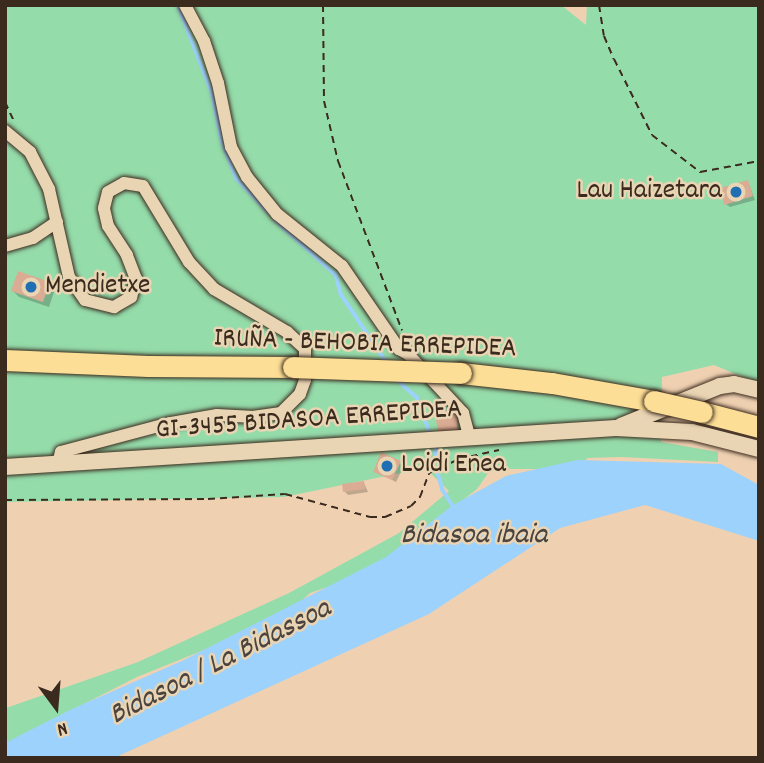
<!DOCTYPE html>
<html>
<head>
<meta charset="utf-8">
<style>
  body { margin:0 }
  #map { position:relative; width:764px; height:763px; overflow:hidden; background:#efd1b2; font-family:Dekko,sans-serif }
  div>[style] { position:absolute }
  .green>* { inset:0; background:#95dcab }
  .water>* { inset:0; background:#9cd2fb }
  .shadow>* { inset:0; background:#0003 }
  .stream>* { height:3.5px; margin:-1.75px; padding:0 1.75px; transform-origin:1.75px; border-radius:1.75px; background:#9cd2fb }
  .building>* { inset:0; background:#dbac94 }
  .path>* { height:2px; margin-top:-1px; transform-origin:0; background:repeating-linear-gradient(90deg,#3b2a1e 0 7px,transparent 0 12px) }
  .roads { filter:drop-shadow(0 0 2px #3b2a1e) drop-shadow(0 0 2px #3b2a1e) }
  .minor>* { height:12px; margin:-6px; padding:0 6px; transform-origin:6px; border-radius:6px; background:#e9d4b3 }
  .tertiary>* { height:16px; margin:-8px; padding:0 8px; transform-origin:8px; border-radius:8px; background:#e9d4b3 }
  .trunk>* { height:21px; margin:-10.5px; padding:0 10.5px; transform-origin:10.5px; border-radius:10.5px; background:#fcde96 }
  .bridges { filter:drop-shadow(0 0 2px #3b2a1e) drop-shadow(0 0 2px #3b2a1e) }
  .trunk-bridge>* { height:21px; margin:-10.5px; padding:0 10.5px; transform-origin:10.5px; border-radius:10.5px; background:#fcde96 }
  .dots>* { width:19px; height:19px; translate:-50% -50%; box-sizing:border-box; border:4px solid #e9d4b3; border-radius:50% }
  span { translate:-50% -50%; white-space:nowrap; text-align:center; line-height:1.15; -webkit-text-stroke:5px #e9d4b3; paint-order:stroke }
  .poi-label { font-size:28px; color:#3b2a1e }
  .right { translate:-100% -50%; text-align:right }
  .left { translate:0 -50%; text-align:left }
  .street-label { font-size:28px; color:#3b2a1e }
  .water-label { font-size:30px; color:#4a433f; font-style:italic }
  .frame { position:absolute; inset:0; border:7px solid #3b2a1e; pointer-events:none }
  .north { position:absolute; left:21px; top:672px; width:70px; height:70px; -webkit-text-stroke:5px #e9d4b3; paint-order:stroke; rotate:164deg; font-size:19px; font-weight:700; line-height:28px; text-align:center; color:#3b2a1e }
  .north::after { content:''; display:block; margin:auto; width:24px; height:32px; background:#3b2a1e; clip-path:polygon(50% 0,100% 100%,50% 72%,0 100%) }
</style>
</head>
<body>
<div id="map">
  <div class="green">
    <div style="clip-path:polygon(5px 5px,561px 5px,586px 25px,587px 5px,759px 5px,759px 384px,714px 365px,662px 377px,661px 442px,718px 452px,718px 462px,621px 457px,588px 458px,573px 469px,491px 469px,477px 489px,369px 573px,310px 593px,283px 618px,137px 677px,5px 744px,6px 708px,138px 662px,289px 593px,399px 533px,449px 491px,425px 468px,284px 497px,5px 502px)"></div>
  </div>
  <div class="water">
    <div style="clip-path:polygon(577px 460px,721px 464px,759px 485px,759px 541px,645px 505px,560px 528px,429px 614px,114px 758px,5px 758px,5px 743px,72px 709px,184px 660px,386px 557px,453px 505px,506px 476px)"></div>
  </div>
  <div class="shadow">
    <div style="clip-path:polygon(748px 182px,755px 200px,730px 207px,726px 204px)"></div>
    <div style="clip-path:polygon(49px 283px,55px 289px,49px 307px,19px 297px,13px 291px)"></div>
    <div style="clip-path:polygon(444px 406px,448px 412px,459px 415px,461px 433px,444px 434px)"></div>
    <div style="clip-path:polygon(400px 463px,404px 466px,396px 482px,375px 471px)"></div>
    <div style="clip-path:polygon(364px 483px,368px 492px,348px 495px,344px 491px)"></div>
  </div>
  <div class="stream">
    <div style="left:178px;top:5px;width:93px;rotate:68.7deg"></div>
    <div style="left:212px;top:92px;width:50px;rotate:78.5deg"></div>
    <div style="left:222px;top:141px;width:40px;rotate:69deg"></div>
    <div style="left:236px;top:178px;width:47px;rotate:46.7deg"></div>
    <div style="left:275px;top:220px;width:82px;rotate:42deg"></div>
    <div style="left:336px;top:275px;width:20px;rotate:75deg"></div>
    <div style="left:341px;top:294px;width:83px;rotate:56.3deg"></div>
    <div style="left:396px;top:379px;width:28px;rotate:41deg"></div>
    <div style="left:417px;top:397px;width:35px;rotate:70deg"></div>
    <div style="left:436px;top:449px;width:11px;rotate:85deg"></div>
    <div style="left:438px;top:473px;width:18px;rotate:74deg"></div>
    <div style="left:443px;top:490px;width:22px;rotate:58deg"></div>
  </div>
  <div class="building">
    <div style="clip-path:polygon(748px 180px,753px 196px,724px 205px,720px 188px)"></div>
    <div style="clip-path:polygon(18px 271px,50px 282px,43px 302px,11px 291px)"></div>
    <div style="clip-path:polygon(444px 404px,446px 410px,456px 410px,458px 430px,438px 432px,434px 407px)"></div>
    <div style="clip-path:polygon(381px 452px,401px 461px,392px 480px,373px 472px)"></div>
    <div style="clip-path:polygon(364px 481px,365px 489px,343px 492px,342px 484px)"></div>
  </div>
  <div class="path">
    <div style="left:323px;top:5px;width:96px;rotate:89.4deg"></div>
    <div style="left:324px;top:101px;width:62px;rotate:76.9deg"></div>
    <div style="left:338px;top:161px;width:181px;rotate:69.3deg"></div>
    <div style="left:599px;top:5px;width:31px;rotate:81deg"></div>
    <div style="left:604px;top:36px;width:25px;rotate:67deg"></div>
    <div style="left:614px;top:59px;width:85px;rotate:63.4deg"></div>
    <div style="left:652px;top:135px;width:61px;rotate:37.6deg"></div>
    <div style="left:700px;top:172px;width:60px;rotate:-10.6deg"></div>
    <div style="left:5px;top:102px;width:23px;rotate:65deg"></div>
    <div style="left:5px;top:500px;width:203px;rotate:-0.3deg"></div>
    <div style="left:208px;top:499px;width:77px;rotate:-3.7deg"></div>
    <div style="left:285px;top:494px;width:88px;rotate:15.1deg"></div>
    <div style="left:370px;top:517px;width:15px"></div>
    <div style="left:385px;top:517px;width:28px;rotate:-23deg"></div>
    <div style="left:411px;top:506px;width:13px;rotate:-45deg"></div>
    <div style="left:420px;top:497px;width:26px;rotate:-69deg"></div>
    <div style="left:429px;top:473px;width:33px;rotate:-25deg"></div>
    <div style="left:459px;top:459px;width:41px;rotate:-12.7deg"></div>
  </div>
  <div class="roads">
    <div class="minor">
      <div style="left:185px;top:5px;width:41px;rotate:62.2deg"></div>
      <div style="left:204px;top:41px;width:44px;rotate:71.6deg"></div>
      <div style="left:218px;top:83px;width:65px;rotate:78.5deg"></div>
      <div style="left:231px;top:147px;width:34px;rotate:62deg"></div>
      <div style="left:247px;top:177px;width:48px;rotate:51deg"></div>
      <div style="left:277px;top:214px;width:83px;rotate:38.7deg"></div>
      <div style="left:342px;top:266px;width:101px;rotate:55.5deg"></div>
      <div style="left:399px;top:349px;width:10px;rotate:29deg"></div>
      <div style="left:408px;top:354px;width:81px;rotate:47deg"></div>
      <div style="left:463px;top:413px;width:24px;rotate:75deg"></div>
      <div style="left:5px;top:131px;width:33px;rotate:40deg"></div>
      <div style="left:30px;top:152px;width:42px;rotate:62.8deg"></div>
      <div style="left:49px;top:189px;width:90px;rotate:77.2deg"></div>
      <div style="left:69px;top:277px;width:28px;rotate:55deg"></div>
      <div style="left:85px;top:300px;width:30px;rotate:14deg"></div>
      <div style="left:114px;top:307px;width:20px;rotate:-30deg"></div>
      <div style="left:131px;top:297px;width:19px;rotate:-74deg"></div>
      <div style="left:136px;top:279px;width:26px;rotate:-111deg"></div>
      <div style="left:127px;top:255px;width:35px;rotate:-123deg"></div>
      <div style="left:108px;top:226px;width:18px;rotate:-103deg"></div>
      <div style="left:104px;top:208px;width:16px;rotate:-76deg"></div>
      <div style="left:108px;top:192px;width:18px;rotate:-29deg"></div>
      <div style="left:124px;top:183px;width:19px;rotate:9deg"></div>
      <div style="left:143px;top:186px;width:89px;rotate:58.8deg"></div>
      <div style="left:189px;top:262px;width:37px;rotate:47deg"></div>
      <div style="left:214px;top:289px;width:85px;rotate:30.5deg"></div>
      <div style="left:287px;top:332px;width:25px;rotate:43deg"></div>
      <div style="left:305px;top:349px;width:31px;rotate:90deg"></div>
      <div style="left:305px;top:380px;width:15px;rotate:110deg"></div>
      <div style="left:300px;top:394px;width:27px;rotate:135deg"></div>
      <div style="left:281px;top:413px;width:27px;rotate:172deg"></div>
      <div style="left:254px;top:417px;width:37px;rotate:-177deg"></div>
      <div style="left:217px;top:415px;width:48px;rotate:170.3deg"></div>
      <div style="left:170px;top:423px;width:113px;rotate:165.1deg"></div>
      <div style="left:61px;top:452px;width:11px;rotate:105deg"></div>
      <div style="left:5px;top:246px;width:29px;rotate:-16deg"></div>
      <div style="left:33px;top:238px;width:29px;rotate:-34deg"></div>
    </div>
    <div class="tertiary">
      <div style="left:621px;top:426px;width:107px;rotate:-22deg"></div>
      <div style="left:720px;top:386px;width:14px;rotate:-8deg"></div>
      <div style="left:734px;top:384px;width:26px;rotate:13deg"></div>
      <div style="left:5px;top:467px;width:612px;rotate:-3.65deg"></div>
      <div style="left:616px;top:428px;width:76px;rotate:3deg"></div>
      <div style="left:692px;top:432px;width:69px;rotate:14.2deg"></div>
    </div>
    <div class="trunk">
      <div style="left:5px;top:360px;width:143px;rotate:2.4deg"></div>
      <div style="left:148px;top:366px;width:145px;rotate:0.4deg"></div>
      <div style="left:461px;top:373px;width:92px;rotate:6.3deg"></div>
      <div style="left:552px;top:383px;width:104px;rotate:10deg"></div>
      <div style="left:702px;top:412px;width:59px;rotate:14.7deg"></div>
    </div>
  </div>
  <div class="bridges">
    <div class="trunk-bridge">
      <div style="left:293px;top:367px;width:168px;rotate:2deg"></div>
      <div style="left:654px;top:401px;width:49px;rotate:12.9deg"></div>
    </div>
  </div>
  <div class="dots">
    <div style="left:736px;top:192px;background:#1f6fb2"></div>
    <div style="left:31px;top:287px;background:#1f6fb2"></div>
    <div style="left:387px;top:466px;background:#1f6fb2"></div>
  </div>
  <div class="poi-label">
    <span class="right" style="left:722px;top:192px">Lau Haizetara</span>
    <span class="left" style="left:45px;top:287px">Mendietxe</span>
    <span class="left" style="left:401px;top:466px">Loidi Enea</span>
  </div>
  <div class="street-label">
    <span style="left:365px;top:345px;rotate:2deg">IRUÑA - BEHOBIA ERREPIDEA</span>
    <span style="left:309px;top:421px;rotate:-4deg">GI-3455 BIDASOA ERREPIDEA</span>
  </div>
  <div class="water-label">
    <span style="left:474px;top:537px">Bidasoa ibaia</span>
    <span style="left:221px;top:664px;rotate:-27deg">Bidasoa / La Bidassoa</span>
  </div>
  <div class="frame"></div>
  <div class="north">N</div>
</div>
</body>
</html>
